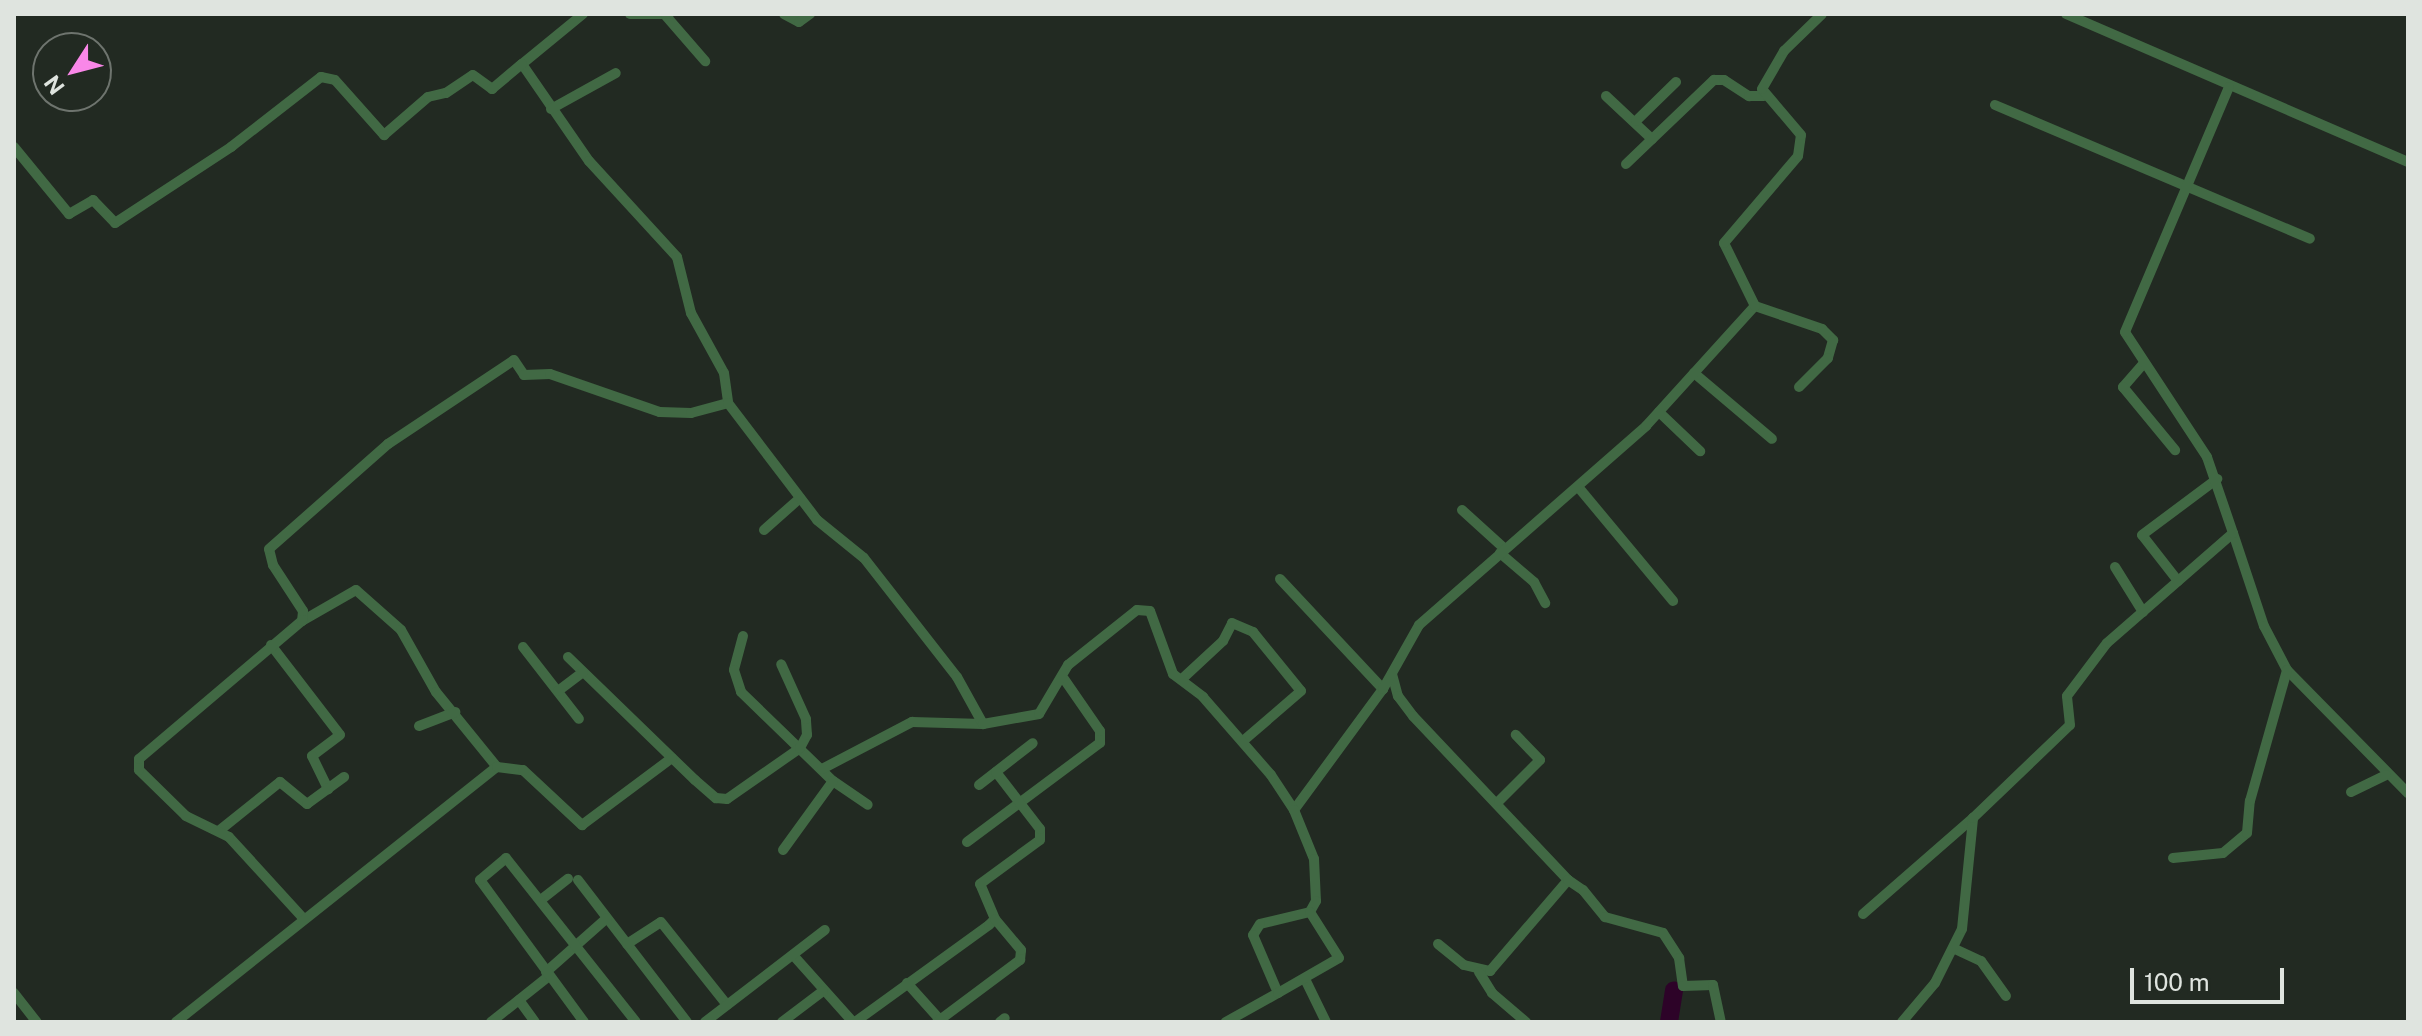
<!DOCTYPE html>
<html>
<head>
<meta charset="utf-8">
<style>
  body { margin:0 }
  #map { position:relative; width:2422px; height:1036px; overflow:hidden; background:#222a22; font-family:"Public Sans",sans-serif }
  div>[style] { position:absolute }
  .river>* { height:18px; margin:-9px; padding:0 9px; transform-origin:9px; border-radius:9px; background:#2d0328 }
  .minor>* { height:10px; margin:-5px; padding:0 5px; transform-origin:5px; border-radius:5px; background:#416944 }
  span { translate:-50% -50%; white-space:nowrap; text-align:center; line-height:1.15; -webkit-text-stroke:6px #222a22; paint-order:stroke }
  .frame { position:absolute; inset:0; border:16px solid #dfe4df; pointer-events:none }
  .north { position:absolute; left:32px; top:32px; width:80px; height:80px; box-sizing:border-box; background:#222a22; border:2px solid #6e746e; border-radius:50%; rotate:234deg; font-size:22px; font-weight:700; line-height:32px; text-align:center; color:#dfe4df }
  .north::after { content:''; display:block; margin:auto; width:28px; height:36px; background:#f987e8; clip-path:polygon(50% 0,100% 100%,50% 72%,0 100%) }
  .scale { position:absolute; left:2130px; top:968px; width:154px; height:36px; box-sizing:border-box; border:4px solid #dfe4df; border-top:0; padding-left:10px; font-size:24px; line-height:28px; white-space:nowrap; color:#dfe4df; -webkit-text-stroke:6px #222a22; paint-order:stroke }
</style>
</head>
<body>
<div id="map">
  <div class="river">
    <div style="left:1669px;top:1022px;width:32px;rotate:-81deg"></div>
  </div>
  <div class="minor">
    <div style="left:583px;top:14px;width:79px;rotate:140.7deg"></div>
    <div style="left:522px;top:64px;width:118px;rotate:55.4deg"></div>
    <div style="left:589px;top:161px;width:130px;rotate:47.5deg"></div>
    <div style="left:677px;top:257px;width:58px;rotate:76deg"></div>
    <div style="left:691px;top:313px;width:68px;rotate:61.2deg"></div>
    <div style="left:724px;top:373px;width:30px;rotate:82deg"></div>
    <div style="left:630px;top:14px;width:39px"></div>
    <div style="left:784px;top:14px;width:17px;rotate:28deg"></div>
    <div style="left:799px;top:22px;width:14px;rotate:-36deg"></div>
    <div style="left:2066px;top:14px;width:373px;rotate:23.4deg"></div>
    <div style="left:666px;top:16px;width:60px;rotate:49.1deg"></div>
    <div style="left:1606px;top:96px;width:63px;rotate:43.1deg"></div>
    <div style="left:1995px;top:105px;width:342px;rotate:23deg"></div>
    <div style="left:551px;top:109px;width:74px;rotate:-29deg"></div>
    <div style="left:1636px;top:121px;width:56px;rotate:-44.3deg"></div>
    <div style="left:14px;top:147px;width:87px;rotate:50.6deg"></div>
    <div style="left:69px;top:214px;width:28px;rotate:-30deg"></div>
    <div style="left:93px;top:200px;width:32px;rotate:46deg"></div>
    <div style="left:115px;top:223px;width:139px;rotate:-33.2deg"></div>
    <div style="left:231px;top:147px;width:114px;rotate:-37.9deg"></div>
    <div style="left:321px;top:77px;width:14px;rotate:12deg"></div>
    <div style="left:335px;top:80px;width:74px;rotate:48.3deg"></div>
    <div style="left:384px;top:135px;width:58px;rotate:-40.8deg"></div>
    <div style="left:428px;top:97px;width:18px;rotate:-13deg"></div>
    <div style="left:446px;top:93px;width:32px;rotate:-34deg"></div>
    <div style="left:473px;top:75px;width:24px;rotate:36deg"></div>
    <div style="left:492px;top:89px;width:39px;rotate:-40deg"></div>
    <div style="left:1626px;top:164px;width:122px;rotate:-43.7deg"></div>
    <div style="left:1714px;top:80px;width:10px"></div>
    <div style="left:1724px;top:80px;width:30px;rotate:33deg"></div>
    <div style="left:1749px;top:96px;width:15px"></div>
    <div style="left:1755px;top:306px;width:71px;rotate:18.9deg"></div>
    <div style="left:1822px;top:329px;width:16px;rotate:45deg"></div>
    <div style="left:1833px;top:340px;width:19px;rotate:106deg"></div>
    <div style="left:1828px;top:358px;width:41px;rotate:135deg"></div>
    <div style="left:2144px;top:363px;width:32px;rotate:131deg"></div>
    <div style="left:2123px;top:387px;width:82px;rotate:50.5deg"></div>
    <div style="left:1694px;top:373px;width:102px;rotate:40.2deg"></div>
    <div style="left:1659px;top:412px;width:57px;rotate:43.6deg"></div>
    <div style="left:1579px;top:488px;width:147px;rotate:50.2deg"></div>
    <div style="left:1462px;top:510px;width:58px;rotate:42.2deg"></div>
    <div style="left:764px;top:530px;width:48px;rotate:-41.6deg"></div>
    <div style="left:2233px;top:533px;width:98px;rotate:71.6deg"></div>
    <div style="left:2264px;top:626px;width:50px;rotate:62.4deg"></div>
    <div style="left:2287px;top:670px;width:173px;rotate:45.5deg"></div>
    <div style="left:1500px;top:553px;width:45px;rotate:40.5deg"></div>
    <div style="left:1534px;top:582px;width:24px;rotate:62deg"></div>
    <div style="left:2115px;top:567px;width:53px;rotate:58.1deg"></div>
    <div style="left:1280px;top:579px;width:151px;rotate:46.9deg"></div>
    <div style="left:2178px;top:581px;width:58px;rotate:-128deg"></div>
    <div style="left:2142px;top:535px;width:94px;rotate:-36.7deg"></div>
    <div style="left:302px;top:621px;width:62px;rotate:-29.9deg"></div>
    <div style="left:356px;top:590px;width:60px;rotate:41.6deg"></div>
    <div style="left:401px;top:630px;width:71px;rotate:60.6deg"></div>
    <div style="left:436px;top:692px;width:97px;rotate:50.9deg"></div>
    <div style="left:743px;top:636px;width:35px;rotate:105deg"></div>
    <div style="left:734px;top:670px;width:23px;rotate:72deg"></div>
    <div style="left:741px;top:692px;width:128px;rotate:44.1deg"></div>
    <div style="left:833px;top:781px;width:42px;rotate:34.4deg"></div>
    <div style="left:271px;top:645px;width:113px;rotate:52.5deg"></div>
    <div style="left:340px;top:735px;width:35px;rotate:143deg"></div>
    <div style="left:312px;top:756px;width:37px;rotate:64deg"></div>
    <div style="left:523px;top:647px;width:91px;rotate:52.1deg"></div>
    <div style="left:568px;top:657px;width:177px;rotate:44.1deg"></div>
    <div style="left:695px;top:780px;width:28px;rotate:41deg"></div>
    <div style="left:716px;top:798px;width:11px;rotate:5deg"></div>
    <div style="left:727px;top:799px;width:89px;rotate:-34.9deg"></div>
    <div style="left:800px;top:748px;width:15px;rotate:-62deg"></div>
    <div style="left:807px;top:735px;width:16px;rotate:-94deg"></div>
    <div style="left:806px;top:719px;width:60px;rotate:-114.4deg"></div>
    <div style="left:1392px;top:674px;width:23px;rotate:75deg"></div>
    <div style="left:1398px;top:696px;width:25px;rotate:53deg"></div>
    <div style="left:1413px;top:716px;width:226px;rotate:46.6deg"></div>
    <div style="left:1182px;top:679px;width:56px;rotate:-42.8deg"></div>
    <div style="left:1223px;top:641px;width:20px;rotate:-63deg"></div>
    <div style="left:1232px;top:623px;width:23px;rotate:23deg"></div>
    <div style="left:1253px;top:632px;width:76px;rotate:50.9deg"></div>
    <div style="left:1301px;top:691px;width:77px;rotate:139.2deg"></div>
    <div style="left:558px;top:691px;width:31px;rotate:-37deg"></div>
    <div style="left:419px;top:726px;width:39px;rotate:-21deg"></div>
    <div style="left:822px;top:769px;width:102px;rotate:-27.6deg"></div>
    <div style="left:912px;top:722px;width:71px;rotate:1.6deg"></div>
    <div style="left:979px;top:785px;width:68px;rotate:-37.9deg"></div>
    <div style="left:2351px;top:792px;width:39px;rotate:-26deg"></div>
    <div style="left:1499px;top:801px;width:58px;rotate:-45deg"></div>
    <div style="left:1540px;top:760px;width:35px;rotate:-134deg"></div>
    <div style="left:1294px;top:810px;width:150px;rotate:-53.7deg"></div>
    <div style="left:1383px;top:689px;width:73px;rotate:-60.6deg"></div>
    <div style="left:1419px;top:625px;width:302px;rotate:-41.2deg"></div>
    <div style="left:1646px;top:426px;width:162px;rotate:-47.8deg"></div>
    <div style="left:1755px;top:306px;width:70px;rotate:-116.2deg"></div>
    <div style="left:1724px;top:243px;width:114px;rotate:-49.6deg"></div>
    <div style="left:1798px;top:156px;width:21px;rotate:-82deg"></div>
    <div style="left:1801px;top:135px;width:60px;rotate:-130.3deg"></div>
    <div style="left:1762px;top:89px;width:44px;rotate:-59.9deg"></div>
    <div style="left:1784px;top:51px;width:53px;rotate:-44.2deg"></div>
    <div style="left:220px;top:830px;width:77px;rotate:-38.7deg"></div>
    <div style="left:280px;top:782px;width:35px;rotate:39deg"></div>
    <div style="left:307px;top:804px;width:46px;rotate:-36.1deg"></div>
    <div style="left:967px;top:842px;width:166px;rotate:-36.7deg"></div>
    <div style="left:1100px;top:743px;width:12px;rotate:-90deg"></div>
    <div style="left:1100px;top:731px;width:63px;rotate:-124.7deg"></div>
    <div style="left:783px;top:850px;width:85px;rotate:-54.1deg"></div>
    <div style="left:2173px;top:858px;width:50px;rotate:-5.7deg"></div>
    <div style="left:2223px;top:853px;width:31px;rotate:-40deg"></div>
    <div style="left:2247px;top:833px;width:32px;rotate:-85deg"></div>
    <div style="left:2250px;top:801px;width:136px;rotate:-74.2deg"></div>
    <div style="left:578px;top:880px;width:179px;rotate:52.5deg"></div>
    <div style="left:542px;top:899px;width:33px;rotate:-38deg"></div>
    <div style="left:1863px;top:914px;width:146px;rotate:-41.1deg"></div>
    <div style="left:303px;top:918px;width:110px;rotate:-132.4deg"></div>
    <div style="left:229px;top:837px;width:48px;rotate:-154deg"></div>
    <div style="left:186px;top:816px;width:66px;rotate:-135.6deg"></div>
    <div style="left:139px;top:770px;width:11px;rotate:-90deg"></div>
    <div style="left:139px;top:759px;width:214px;rotate:-40.3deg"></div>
    <div style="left:302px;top:621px;width:10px;rotate:-84deg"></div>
    <div style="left:303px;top:611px;width:55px;rotate:-123.1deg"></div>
    <div style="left:273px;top:565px;width:16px;rotate:-104deg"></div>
    <div style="left:269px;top:549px;width:159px;rotate:-41.4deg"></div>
    <div style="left:388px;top:444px;width:151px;rotate:-33.7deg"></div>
    <div style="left:514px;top:360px;width:18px;rotate:56deg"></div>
    <div style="left:524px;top:375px;width:26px;rotate:-2deg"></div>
    <div style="left:550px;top:374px;width:116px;rotate:19.1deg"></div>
    <div style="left:660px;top:412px;width:31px;rotate:2deg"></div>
    <div style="left:691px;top:413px;width:38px;rotate:-15deg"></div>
    <div style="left:728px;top:403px;width:147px;rotate:52.7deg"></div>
    <div style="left:817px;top:520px;width:60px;rotate:39deg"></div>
    <div style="left:864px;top:558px;width:151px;rotate:52deg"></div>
    <div style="left:957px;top:677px;width:54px;rotate:61deg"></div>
    <div style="left:983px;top:724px;width:57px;rotate:-10.1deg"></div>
    <div style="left:1039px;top:714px;width:57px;rotate:-59.4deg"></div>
    <div style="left:1068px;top:665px;width:88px;rotate:-38.6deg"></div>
    <div style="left:1137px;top:610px;width:13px;rotate:4deg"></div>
    <div style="left:1150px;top:611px;width:67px;rotate:69.9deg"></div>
    <div style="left:1173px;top:674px;width:38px;rotate:37deg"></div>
    <div style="left:1203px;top:697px;width:103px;rotate:48.9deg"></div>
    <div style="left:1271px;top:775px;width:42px;rotate:56.7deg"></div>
    <div style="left:1294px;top:810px;width:53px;rotate:67.8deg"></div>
    <div style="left:1314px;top:859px;width:42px;rotate:87.3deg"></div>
    <div style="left:1316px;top:901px;width:13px;rotate:119deg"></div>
    <div style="left:1310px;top:912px;width:51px;rotate:166.5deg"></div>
    <div style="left:1260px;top:924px;width:13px;rotate:122deg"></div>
    <div style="left:1253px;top:935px;width:63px;rotate:66.7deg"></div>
    <div style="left:1278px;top:993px;width:60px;rotate:150.9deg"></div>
    <div style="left:627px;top:944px;width:40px;rotate:-32.9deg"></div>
    <div style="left:661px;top:922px;width:106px;rotate:51.5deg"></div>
    <div style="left:1438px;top:944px;width:33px;rotate:39deg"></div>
    <div style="left:1464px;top:965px;width:27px;rotate:13deg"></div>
    <div style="left:1490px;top:971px;width:120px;rotate:-49.4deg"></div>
    <div style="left:1568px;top:880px;width:18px;rotate:34deg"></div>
    <div style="left:1583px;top:890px;width:35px;rotate:51deg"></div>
    <div style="left:1605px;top:917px;width:60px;rotate:15.4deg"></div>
    <div style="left:1663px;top:933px;width:30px;rotate:57deg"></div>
    <div style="left:1679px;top:958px;width:28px;rotate:82deg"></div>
    <div style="left:1683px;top:986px;width:30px;rotate:-2deg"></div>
    <div style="left:1713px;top:985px;width:38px;rotate:78deg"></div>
    <div style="left:1955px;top:949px;width:29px;rotate:25deg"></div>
    <div style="left:1981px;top:961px;width:43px;rotate:54.5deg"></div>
    <div style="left:793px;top:955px;width:90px;rotate:48.2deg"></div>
    <div style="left:546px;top:972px;width:81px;rotate:-41.5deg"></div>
    <div style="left:1479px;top:972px;width:25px;rotate:58deg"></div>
    <div style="left:1492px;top:993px;width:45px;rotate:40.5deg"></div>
    <div style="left:1305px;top:979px;width:48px;rotate:64deg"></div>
    <div style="left:907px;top:983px;width:52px;rotate:48.1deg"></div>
    <div style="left:14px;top:993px;width:37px;rotate:52deg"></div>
    <div style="left:1278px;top:993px;width:70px;rotate:-29.8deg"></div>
    <div style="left:1339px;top:958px;width:54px;rotate:-122.2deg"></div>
    <div style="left:519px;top:1000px;width:27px;rotate:54deg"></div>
    <div style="left:176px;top:1022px;width:410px;rotate:-38.5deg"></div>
    <div style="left:497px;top:767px;width:26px;rotate:7deg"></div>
    <div style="left:523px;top:770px;width:81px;rotate:43deg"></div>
    <div style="left:582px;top:825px;width:112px;rotate:-36.7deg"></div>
    <div style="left:491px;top:1022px;width:74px;rotate:-38.4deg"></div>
    <div style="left:584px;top:1022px;width:176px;rotate:-126.2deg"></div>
    <div style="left:480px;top:880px;width:34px;rotate:-40deg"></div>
    <div style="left:506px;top:858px;width:209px;rotate:51.6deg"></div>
    <div style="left:705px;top:1022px;width:151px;rotate:-37.5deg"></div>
    <div style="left:782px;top:1022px;width:51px;rotate:-37.1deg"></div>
    <div style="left:855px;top:1022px;width:165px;rotate:-35.9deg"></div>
    <div style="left:989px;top:925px;width:8px;rotate:-45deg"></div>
    <div style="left:995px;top:919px;width:38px;rotate:-113deg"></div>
    <div style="left:980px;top:884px;width:74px;rotate:-36.3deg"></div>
    <div style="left:1040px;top:840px;width:11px;rotate:-90deg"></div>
    <div style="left:1040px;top:829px;width:72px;rotate:-127.7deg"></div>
    <div style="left:937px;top:1022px;width:104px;rotate:-36.8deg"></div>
    <div style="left:1020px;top:960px;width:10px;rotate:-84deg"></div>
    <div style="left:1021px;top:950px;width:40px;rotate:-130deg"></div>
    <div style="left:1000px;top:1022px;width:6px;rotate:-39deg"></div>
    <div style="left:1902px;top:1022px;width:51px;rotate:-49.8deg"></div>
    <div style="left:1935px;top:983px;width:60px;rotate:-63.4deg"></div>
    <div style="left:1962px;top:929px;width:112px;rotate:-84.3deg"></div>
    <div style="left:1973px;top:818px;width:134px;rotate:-43.8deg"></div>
    <div style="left:2070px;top:725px;width:29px;rotate:-96deg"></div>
    <div style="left:2067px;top:696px;width:66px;rotate:-53deg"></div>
    <div style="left:2107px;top:643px;width:167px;rotate:-41.1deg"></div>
    <div style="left:2233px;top:533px;width:80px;rotate:-108.9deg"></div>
    <div style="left:2207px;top:457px;width:149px;rotate:-123.3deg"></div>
    <div style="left:2125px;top:332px;width:266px;rotate:-67deg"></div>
  </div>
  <div class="frame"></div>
  <div class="north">N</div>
  <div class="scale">100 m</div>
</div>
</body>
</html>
